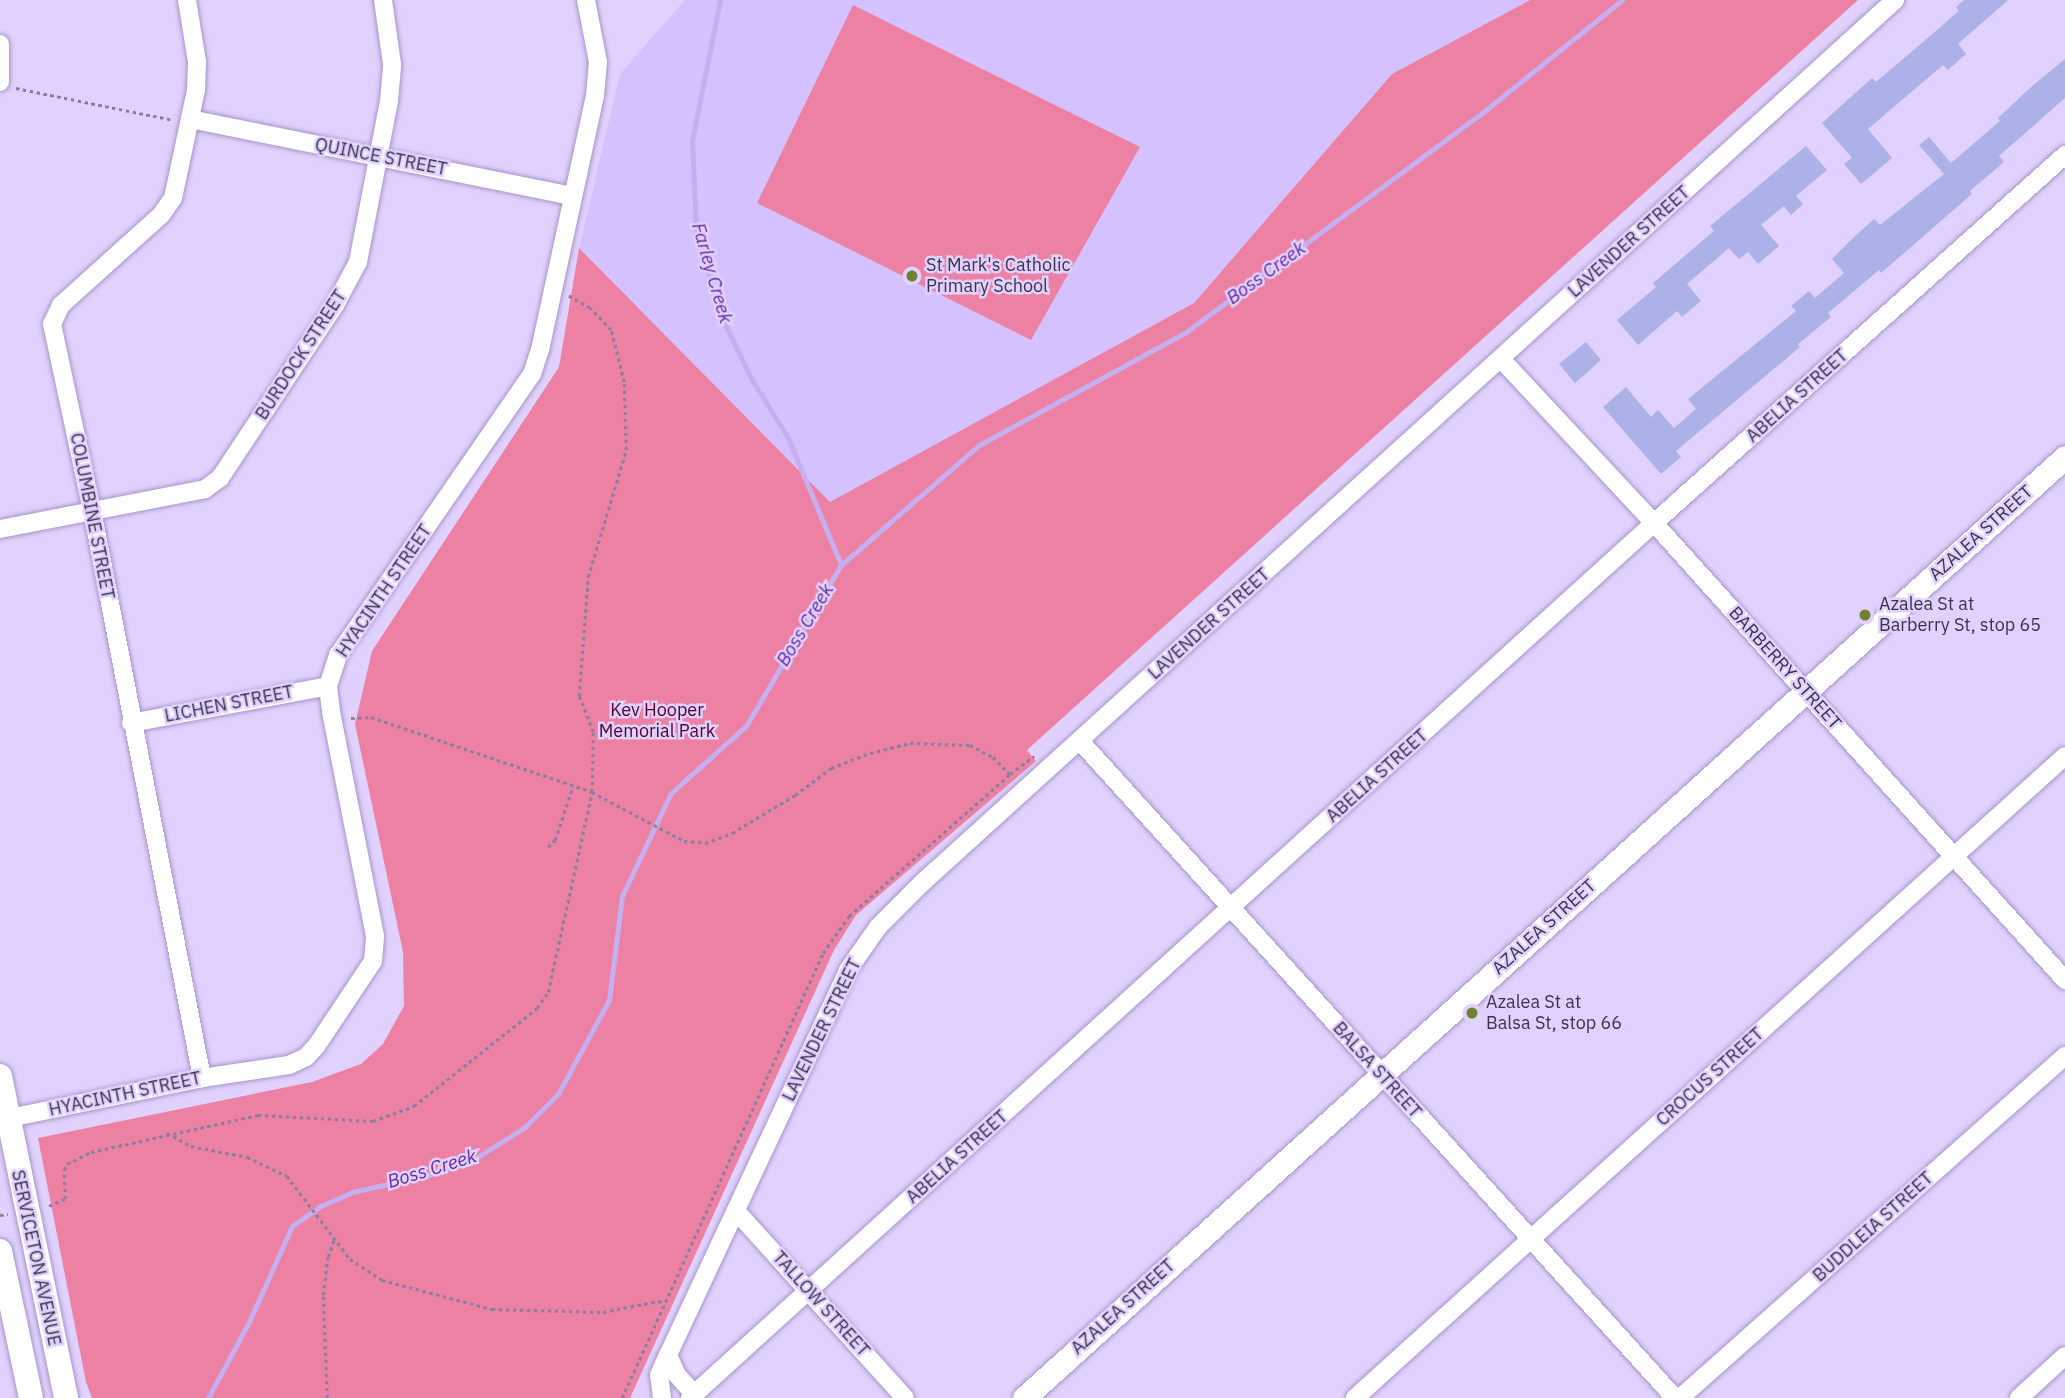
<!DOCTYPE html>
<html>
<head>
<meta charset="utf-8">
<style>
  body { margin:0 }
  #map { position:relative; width:2065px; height:1398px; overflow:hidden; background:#e0d1fe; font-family:"IBM Plex Sans",sans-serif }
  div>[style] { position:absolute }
  .built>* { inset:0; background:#d6c1ff }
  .green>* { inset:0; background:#ec81a3 }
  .stream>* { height:5px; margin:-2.5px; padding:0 2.5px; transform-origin:2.5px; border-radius:2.5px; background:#c6aff0 }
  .building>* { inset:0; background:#acb1e8 }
  .path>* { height:2.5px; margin-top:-1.25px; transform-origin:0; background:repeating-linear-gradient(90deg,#897e9f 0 3.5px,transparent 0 7px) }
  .roads { filter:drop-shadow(0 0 2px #a795ca) drop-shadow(0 0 2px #a795ca) }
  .minor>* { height:18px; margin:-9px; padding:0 9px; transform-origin:9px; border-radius:9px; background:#fff }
  .tertiary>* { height:23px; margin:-11.5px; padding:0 11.5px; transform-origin:11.5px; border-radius:11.5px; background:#fff }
  .secondary>* { height:24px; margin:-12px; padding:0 12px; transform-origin:12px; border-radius:12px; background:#fff }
  .dots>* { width:19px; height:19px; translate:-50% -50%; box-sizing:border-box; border:4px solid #e0d1fe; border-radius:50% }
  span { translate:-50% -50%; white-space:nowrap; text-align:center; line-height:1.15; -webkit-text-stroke:5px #e0d1fe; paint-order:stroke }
  .street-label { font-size:18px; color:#3b3349 }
  .poi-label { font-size:18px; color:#3b3349 }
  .left { translate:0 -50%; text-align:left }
  .park-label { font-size:18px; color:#510127 }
  .water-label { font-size:19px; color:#6428a6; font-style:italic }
</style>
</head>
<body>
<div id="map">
  <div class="built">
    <div style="clip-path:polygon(685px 0,1530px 0,1392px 74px,1194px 303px,830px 503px,579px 248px,620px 74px)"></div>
  </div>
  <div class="green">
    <div style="clip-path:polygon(1530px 0,1858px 0,1027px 750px,1036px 761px,856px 915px,834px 950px,630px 1398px,92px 1398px,86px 1382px,38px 1138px,312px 1082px,361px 1064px,383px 1044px,404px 1006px,403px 952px,355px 724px,372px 651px,559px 367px,579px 248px,830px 502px,1194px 303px,1392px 74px)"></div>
    <div style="clip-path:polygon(853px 5px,1140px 147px,1031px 340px,757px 203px)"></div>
  </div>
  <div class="stream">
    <div style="left:720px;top:0;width:143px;rotate:101.3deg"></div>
    <div style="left:692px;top:140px;width:87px;rotate:87.4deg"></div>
    <div style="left:696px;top:227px;width:88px;rotate:74.9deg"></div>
    <div style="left:719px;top:312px;width:73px;rotate:64.1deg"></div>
    <div style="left:751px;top:378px;width:70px;rotate:58.3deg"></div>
    <div style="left:788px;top:438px;width:138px;rotate:67.3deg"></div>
    <div style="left:208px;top:1398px;width:86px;rotate:-61.7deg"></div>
    <div style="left:249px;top:1322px;width:105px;rotate:-65.9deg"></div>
    <div style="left:292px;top:1226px;width:35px;rotate:-35deg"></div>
    <div style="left:321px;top:1206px;width:34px;rotate:-24deg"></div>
    <div style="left:352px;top:1192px;width:79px;rotate:-12.4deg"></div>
    <div style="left:429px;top:1175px;width:46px;rotate:-18.8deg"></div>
    <div style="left:473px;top:1160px;width:62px;rotate:-32.4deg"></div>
    <div style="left:525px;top:1127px;width:47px;rotate:-45deg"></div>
    <div style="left:558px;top:1094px;width:107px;rotate:-61.5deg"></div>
    <div style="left:609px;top:1000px;width:105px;rotate:-82.9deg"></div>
    <div style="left:622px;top:896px;width:114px;rotate:-64.6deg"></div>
    <div style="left:671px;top:793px;width:101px;rotate:-41.8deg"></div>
    <div style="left:746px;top:726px;width:187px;rotate:-59.5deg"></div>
    <div style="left:841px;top:565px;width:183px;rotate:-41deg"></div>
    <div style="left:979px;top:445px;width:236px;rotate:-28.6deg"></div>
    <div style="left:1186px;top:332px;width:368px;rotate:-36.5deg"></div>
    <div style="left:1482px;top:113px;width:180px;rotate:-38.9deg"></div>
  </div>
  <div class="building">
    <div style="clip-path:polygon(1964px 0,2008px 0,1958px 44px,1966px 54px,1948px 70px,1943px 65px,1868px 129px,1892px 158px,1861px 184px,1844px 164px,1852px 158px,1822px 123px,1872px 78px,1876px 82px,1909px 54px,1959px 11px,1956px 7px)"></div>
    <div style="clip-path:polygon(2065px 59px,2065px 98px,1999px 156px,2004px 162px,1970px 191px,1972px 194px,1881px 273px,1879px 270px,1828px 313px,1831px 317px,1798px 344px,1800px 347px,1676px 451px,1681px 457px,1661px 474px,1603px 407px,1626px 387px,1651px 417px,1658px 410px,1674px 428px,1696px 409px,1688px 399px,1796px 311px,1791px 306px,1809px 291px,1815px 298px,1844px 273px,1832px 259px,1852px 239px,1874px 219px,1880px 225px,1944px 174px,1919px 145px,1929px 137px,1951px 163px,2000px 121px,1998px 118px,2031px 87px)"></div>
    <div style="clip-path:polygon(1806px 146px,1827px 170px,1796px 196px,1803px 204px,1791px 215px,1784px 206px,1761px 225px,1779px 246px,1758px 264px,1748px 252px,1739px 259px,1729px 248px,1687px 284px,1701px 301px,1682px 317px,1677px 311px,1638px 345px,1617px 320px,1656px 287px,1653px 283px,1714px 231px,1710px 226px)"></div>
    <div style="clip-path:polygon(1586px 342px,1601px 360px,1575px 383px,1559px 364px)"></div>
  </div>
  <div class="path">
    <div style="left:16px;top:88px;width:160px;rotate:11.5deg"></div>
    <div style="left:351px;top:718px;width:20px;rotate:-3deg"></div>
    <div style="left:371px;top:717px;width:233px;rotate:18.7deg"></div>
    <div style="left:592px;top:792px;width:104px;rotate:28deg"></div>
    <div style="left:684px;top:841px;width:21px;rotate:5deg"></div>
    <div style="left:705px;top:843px;width:29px;rotate:-20deg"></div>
    <div style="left:732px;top:833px;width:74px;rotate:-31.1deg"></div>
    <div style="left:795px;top:795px;width:45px;rotate:-36.9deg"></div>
    <div style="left:831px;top:768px;width:42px;rotate:-21deg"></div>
    <div style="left:870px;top:753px;width:41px;rotate:-14deg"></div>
    <div style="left:910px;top:743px;width:60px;rotate:1.9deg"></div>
    <div style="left:970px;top:745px;width:26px;rotate:28deg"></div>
    <div style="left:993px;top:757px;width:24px;rotate:45deg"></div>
    <div style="left:1010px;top:774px;width:30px;rotate:-37deg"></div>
    <div style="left:548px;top:847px;width:10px;rotate:-45deg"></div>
    <div style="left:555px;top:840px;width:57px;rotate:-71.6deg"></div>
    <div style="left:167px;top:1133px;width:27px;rotate:28deg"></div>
    <div style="left:191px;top:1146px;width:57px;rotate:11.1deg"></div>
    <div style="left:247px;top:1157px;width:44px;rotate:25.4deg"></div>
    <div style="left:287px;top:1176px;width:104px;rotate:52.8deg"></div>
    <div style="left:350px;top:1259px;width:38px;rotate:33deg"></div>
    <div style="left:382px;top:1280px;width:114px;rotate:14.8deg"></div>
    <div style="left:492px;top:1309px;width:111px;rotate:1.5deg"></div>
    <div style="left:603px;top:1312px;width:56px;rotate:-11.3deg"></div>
    <div style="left:658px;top:1301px;width:7px;rotate:16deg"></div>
    <div style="left:49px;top:1206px;width:17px;rotate:-24deg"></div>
    <div style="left:65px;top:1199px;width:29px;rotate:-92deg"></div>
    <div style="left:64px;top:1170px;width:7px;rotate:-63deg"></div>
    <div style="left:67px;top:1164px;width:27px;rotate:-27deg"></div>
    <div style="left:91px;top:1152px;width:171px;rotate:-12.5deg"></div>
    <div style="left:258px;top:1115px;width:115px;rotate:3deg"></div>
    <div style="left:373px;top:1121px;width:44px;rotate:-20.1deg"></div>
    <div style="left:414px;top:1106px;width:157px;rotate:-38.5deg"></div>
    <div style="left:537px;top:1008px;width:19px;rotate:-55deg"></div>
    <div style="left:548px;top:992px;width:205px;rotate:-77.6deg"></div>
    <div style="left:592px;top:792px;width:60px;rotate:-89deg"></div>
    <div style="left:593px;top:732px;width:39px;rotate:-111deg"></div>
    <div style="left:579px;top:696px;width:119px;rotate:-85.7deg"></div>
    <div style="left:588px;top:577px;width:133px;rotate:-73.3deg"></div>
    <div style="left:626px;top:450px;width:68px;rotate:-91.7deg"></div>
    <div style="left:624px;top:382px;width:54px;rotate:-104deg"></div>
    <div style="left:611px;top:330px;width:30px;rotate:-134deg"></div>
    <div style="left:590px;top:308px;width:25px;rotate:-151deg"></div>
    <div style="left:0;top:1215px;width:8px;rotate:-7deg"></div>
    <div style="left:327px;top:1398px;width:103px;rotate:-92.2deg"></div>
    <div style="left:323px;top:1295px;width:38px;rotate:-83deg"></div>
    <div style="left:328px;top:1257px;width:18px;rotate:-71deg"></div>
    <div style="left:622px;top:1398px;width:488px;rotate:-65.7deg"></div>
    <div style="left:823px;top:953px;width:45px;rotate:-54.9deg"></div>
    <div style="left:849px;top:916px;width:215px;rotate:-41.4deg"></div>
  </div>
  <div class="roads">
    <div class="minor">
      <div style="left:187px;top:0;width:63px;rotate:80.8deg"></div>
      <div style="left:197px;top:62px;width:28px;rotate:92deg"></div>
      <div style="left:196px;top:90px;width:110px;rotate:102deg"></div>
      <div style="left:173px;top:198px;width:21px;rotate:125deg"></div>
      <div style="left:161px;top:215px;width:135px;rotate:138deg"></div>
      <div style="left:61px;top:305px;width:21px;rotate:115deg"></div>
      <div style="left:52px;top:324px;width:190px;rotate:77.9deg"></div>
      <div style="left:92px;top:510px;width:579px;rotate:79.04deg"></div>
      <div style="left:0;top:44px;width:38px;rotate:90deg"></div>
      <div style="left:190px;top:119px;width:389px;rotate:11.4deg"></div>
      <div style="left:1501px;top:359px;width:224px;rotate:47deg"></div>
      <div style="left:1654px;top:523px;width:615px;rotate:48.03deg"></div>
      <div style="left:0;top:529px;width:209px;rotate:-11deg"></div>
      <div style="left:205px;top:489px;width:19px;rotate:-36deg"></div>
      <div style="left:220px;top:478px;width:208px;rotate:-56.4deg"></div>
      <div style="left:335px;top:305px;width:49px;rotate:-61.9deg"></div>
      <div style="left:358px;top:262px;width:164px;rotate:-79.1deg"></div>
      <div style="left:389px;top:101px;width:37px;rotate:-85deg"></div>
      <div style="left:392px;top:64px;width:65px;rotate:-98deg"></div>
      <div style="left:131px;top:723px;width:200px;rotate:-10.6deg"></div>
      <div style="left:1080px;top:741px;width:886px;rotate:47.84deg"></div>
      <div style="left:0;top:1120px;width:206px;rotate:-11.7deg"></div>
      <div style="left:202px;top:1078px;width:88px;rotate:-8.5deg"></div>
      <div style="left:289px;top:1065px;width:19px;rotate:-25deg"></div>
      <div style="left:306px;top:1057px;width:16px;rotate:-47deg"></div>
      <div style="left:317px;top:1045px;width:101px;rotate:-56.3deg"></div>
      <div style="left:373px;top:961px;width:25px;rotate:-85deg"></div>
      <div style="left:375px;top:936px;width:229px;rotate:-101.1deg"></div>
      <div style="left:331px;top:711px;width:25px;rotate:-97deg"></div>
      <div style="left:328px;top:686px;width:33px;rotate:-72deg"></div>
      <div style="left:338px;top:655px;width:341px;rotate:-55.4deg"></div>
      <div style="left:532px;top:374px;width:25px;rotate:-72deg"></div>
      <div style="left:540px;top:350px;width:260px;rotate:-77.8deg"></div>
      <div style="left:595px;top:96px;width:34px;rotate:-85deg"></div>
      <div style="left:598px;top:62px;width:63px;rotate:-101deg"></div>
      <div style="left:736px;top:1211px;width:252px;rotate:47.9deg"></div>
      <div style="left:668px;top:1355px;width:22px;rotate:66deg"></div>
      <div style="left:677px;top:1375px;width:25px;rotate:48deg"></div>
      <div style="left:662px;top:1398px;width:23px;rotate:-97deg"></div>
      <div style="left:659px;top:1375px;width:22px;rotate:-66deg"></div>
      <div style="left:668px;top:1355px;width:425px;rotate:-64.9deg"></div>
      <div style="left:848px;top:970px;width:52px;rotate:-55.1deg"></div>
      <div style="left:878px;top:927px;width:62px;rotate:-45deg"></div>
      <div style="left:922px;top:883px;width:1314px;rotate:-42.22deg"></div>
      <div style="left:690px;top:1398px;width:1302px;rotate:-42.23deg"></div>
      <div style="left:1654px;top:523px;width:552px;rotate:-41.84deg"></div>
      <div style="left:1355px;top:1398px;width:957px;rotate:-42.12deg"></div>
      <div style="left:1680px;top:1398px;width:515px;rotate:-41.62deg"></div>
      <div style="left:2019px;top:1398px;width:62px;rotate:-42.4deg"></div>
    </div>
    <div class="tertiary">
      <div style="left:1024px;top:1398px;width:1403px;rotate:-42.11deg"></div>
    </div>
    <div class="secondary">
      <div style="left:0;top:1076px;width:329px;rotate:78.4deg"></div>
      <div style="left:0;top:1251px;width:150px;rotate:78.1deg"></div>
    </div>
  </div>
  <div class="dots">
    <div style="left:912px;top:276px;background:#708130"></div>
    <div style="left:1865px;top:615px;background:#708130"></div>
    <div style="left:1472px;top:1013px;background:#708130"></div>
  </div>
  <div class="street-label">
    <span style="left:381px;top:157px;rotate:11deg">QUINCE STREET</span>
    <span style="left:1629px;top:242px;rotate:-42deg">LAVENDER STREET</span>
    <span style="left:301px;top:355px;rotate:-57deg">BURDOCK STREET</span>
    <span style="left:1797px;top:396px;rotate:-42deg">ABELIA STREET</span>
    <span style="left:92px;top:516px;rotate:79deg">COLUMBINE STREET</span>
    <span style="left:1981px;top:533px;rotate:-42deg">AZALEA STREET</span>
    <span style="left:384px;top:591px;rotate:-56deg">HYACINTH STREET</span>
    <span style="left:1209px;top:624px;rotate:-42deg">LAVENDER STREET</span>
    <span style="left:1785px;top:668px;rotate:48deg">BARBERRY STREET</span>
    <span style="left:229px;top:704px;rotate:-11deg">LICHEN STREET</span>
    <span style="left:1377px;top:776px;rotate:-42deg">ABELIA STREET</span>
    <span style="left:1544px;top:927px;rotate:-42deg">AZALEA STREET</span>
    <span style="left:822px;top:1030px;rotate:-64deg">LAVENDER STREET</span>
    <span style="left:1377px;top:1070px;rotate:48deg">BALSA STREET</span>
    <span style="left:1710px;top:1077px;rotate:-42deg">CROCUS STREET</span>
    <span style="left:125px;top:1094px;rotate:-12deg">HYACINTH STREET</span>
    <span style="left:957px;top:1157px;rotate:-42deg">ABELIA STREET</span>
    <span style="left:1873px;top:1227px;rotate:-42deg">BUDDLEIA STREET</span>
    <span style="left:36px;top:1258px;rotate:78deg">SERVICETON AVENUE</span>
    <span style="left:821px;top:1304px;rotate:48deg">TALLOW STREET</span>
    <span style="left:1123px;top:1307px;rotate:-42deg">AZALEA STREET</span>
  </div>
  <div class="poi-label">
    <span class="left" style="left:926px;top:276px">St Mark's Catholic<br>Primary School</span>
    <span class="left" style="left:1879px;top:615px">Azalea St at<br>Barberry St, stop 65</span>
    <span class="left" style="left:1486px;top:1013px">Azalea St at<br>Balsa St, stop 66</span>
  </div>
  <div class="park-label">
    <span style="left:657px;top:721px">Kev Hooper<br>Memorial Park</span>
  </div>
  <div class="water-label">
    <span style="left:712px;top:273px;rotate:74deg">Farley Creek</span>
    <span style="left:1266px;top:273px;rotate:-36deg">Boss Creek</span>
    <span style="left:805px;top:625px;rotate:-59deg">Boss Creek</span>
    <span style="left:432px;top:1169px;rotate:-17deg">Boss Creek</span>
  </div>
</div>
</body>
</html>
